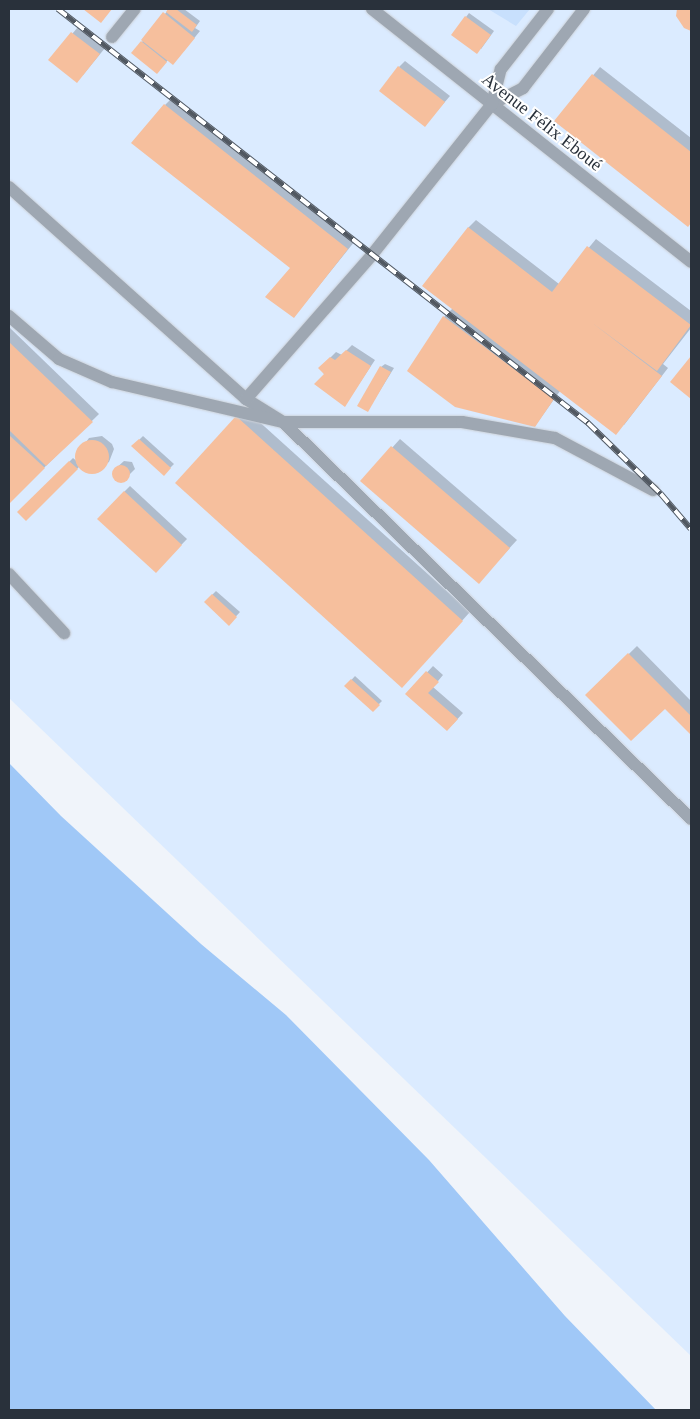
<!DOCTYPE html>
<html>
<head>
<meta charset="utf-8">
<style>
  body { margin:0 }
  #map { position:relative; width:700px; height:1419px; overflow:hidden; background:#f0f4fa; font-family:"Times New Roman",serif }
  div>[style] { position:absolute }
  .built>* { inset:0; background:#dbebff }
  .green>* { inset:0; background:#c8e0fd }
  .water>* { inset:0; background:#a0c8f7 }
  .shadow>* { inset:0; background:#0003 }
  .building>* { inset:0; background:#f6bf9d }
  .round { border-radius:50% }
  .roads { filter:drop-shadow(0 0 1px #ccd1d8) drop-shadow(0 0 1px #ccd1d8) }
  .minor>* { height:12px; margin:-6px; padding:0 6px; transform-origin:6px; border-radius:6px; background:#9ea7b2 }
  .rail>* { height:5.5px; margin-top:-2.75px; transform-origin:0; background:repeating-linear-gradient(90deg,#fff 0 11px,#515861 0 22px); box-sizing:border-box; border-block:1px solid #515861 }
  span { translate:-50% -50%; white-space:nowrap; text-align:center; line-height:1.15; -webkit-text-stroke:4px #fff; paint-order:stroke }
  .street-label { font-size:18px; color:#29313b }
  .frame { position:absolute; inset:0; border:10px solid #29313b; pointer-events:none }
</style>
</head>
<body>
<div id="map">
  <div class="built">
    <div style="clip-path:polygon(9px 9px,691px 9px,691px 1356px,9px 698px)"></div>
  </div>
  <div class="green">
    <div style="clip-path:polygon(488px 9px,530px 9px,516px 26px)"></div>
  </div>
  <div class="water">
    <div style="clip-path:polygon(9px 763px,61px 816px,201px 944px,286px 1015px,429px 1160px,565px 1316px,656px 1410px,9px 1410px)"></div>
  </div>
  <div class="shadow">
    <div style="clip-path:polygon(169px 9px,184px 9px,200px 21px,195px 28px,200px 31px,178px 58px,168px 60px,160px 69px,133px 53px)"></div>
    <div style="clip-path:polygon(469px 13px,494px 31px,481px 49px,466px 17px)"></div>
    <div style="clip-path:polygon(78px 27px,105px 48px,83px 75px,50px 60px)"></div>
    <div style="clip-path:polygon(405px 61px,450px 96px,425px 125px,399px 67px)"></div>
    <div style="clip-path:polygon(600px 67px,691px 138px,691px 222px,688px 225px,555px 121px)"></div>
    <div style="clip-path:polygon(173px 97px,355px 241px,301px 308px,292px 268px,165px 105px)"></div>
    <div style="clip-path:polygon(476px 220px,559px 284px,596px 239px,691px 311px,691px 328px,663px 364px,668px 368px,624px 425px,560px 391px,535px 426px,444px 317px,453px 308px,468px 228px)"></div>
    <div style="clip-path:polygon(9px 327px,99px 414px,9px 502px)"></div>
    <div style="clip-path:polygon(352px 345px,375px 360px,345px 405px,320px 368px,336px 352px,342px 355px)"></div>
    <div style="clip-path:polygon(385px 364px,394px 368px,368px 410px,381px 367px)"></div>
    <div style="clip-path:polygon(245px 409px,470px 612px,409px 679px,237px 417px)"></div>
    <div style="clip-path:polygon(102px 436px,112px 444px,114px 449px,109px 462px,91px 473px,80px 466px,26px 519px,19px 512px,73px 458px,79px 463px,76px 456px,89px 438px)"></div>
    <div style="clip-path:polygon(143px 436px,174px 464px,164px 474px,133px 446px)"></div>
    <div style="clip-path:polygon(400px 439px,517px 540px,486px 574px,362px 481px)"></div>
    <div style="clip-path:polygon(124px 461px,132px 462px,135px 469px,122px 482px,118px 481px,114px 470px)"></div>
    <div style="clip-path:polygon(130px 486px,187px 539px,156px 571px,124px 492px)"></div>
    <div style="clip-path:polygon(216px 591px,240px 612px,229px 624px,205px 602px)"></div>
    <div style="clip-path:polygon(637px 646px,691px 701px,691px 733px,665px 707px,587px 695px)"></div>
    <div style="clip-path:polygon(433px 666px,443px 675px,433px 687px,463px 713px,453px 724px,407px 694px)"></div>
    <div style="clip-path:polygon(355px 676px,382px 701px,373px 710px,346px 686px)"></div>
  </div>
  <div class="building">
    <div style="clip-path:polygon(83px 9px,112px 9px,101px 23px)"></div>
    <div style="clip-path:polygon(168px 9px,176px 9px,197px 25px,192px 32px,166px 12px)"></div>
    <div style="clip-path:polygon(677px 9px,691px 9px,691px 31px,684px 28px,676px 16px)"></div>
    <div style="clip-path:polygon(163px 12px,195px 38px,173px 65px,141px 40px)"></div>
    <div style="clip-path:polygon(465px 16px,491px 35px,477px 54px,451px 35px)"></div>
    <div style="clip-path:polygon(71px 32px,100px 54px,77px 83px,48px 60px)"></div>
    <div style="clip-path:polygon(141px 41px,167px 62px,157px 74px,131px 53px)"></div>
    <div style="clip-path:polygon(398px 66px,445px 102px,425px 127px,379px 91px)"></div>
    <div style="clip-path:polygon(592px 74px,691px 152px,691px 223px,688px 227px,554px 121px)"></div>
    <div style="clip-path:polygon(164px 104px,348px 249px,294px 318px,265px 297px,290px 268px,131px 143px)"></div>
    <div style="clip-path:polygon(468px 227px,552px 292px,587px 246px,691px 325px,657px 371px,591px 322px,662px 376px,616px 435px,422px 286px)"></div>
    <div style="clip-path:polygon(443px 316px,554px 399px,535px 427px,455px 407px,407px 371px)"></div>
    <div style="clip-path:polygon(9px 342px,93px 422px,46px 466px,9px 430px)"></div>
    <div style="clip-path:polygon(346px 350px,371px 366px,345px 407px,314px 384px,324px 374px,318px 368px,330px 357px,335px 360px)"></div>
    <div style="clip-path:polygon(691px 356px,691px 399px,670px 382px)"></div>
    <div style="clip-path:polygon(380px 366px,391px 372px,368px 412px,357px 406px)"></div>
    <div style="clip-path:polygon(236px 416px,463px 621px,402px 688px,175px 483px)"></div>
    <div style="clip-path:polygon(9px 435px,45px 468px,9px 504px)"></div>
    <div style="clip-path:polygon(139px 439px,171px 468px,164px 476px,131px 446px)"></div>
    <div class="round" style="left:75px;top:440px;width:34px;height:34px"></div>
    <div style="clip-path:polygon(391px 446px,510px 548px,479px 584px,360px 481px)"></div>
    <div style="clip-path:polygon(69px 461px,78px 469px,26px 521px,17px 512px)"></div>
    <div class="round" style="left:112px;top:465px;width:18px;height:18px"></div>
    <div style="clip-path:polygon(124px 491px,182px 545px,156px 573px,97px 519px)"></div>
    <div style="clip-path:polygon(212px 594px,237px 617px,229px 626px,204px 602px)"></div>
    <div style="clip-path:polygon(628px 653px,691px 716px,691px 735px,665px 709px,631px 741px,585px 695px)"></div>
    <div style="clip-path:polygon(426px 671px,439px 682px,428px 693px,458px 719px,447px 731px,405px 694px)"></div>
    <div style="clip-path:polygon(351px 679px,380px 705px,373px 712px,344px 686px)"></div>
  </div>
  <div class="roads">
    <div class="minor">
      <div style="left:372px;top:9px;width:407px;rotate:38.4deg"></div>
      <div style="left:112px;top:37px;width:36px;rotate:-51deg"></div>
      <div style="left:492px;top:104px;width:35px;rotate:-27deg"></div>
      <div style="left:523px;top:88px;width:100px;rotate:-52.3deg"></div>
      <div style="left:9px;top:187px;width:318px;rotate:41.8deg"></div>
      <div style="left:246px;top:399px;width:44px;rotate:31.9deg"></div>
      <div style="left:283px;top:422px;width:569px;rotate:44.22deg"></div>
      <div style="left:9px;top:316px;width:66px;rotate:40.7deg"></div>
      <div style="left:59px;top:359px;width:58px;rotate:23.5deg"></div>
      <div style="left:112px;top:382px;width:176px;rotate:13.2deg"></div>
      <div style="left:283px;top:422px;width:179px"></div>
      <div style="left:462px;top:422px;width:94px;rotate:9.8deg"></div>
      <div style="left:555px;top:438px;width:111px;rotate:28deg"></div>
      <div style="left:246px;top:399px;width:190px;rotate:-48.8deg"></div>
      <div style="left:371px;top:256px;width:194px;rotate:-51.5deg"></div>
      <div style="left:492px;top:104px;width:36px;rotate:-76deg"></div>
      <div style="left:501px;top:69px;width:76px;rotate:-51.9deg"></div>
      <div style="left:9px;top:574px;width:81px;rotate:47deg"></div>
    </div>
  </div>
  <div class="rail">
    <div style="left:58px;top:9px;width:673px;rotate:37.99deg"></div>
    <div style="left:588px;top:423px;width:102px;rotate:44.2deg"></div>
    <div style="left:661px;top:494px;width:46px;rotate:49.4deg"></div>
  </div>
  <div class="street-label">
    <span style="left:542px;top:122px;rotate:38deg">Avenue Félix Eboué</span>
  </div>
  <div class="frame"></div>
</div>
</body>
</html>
